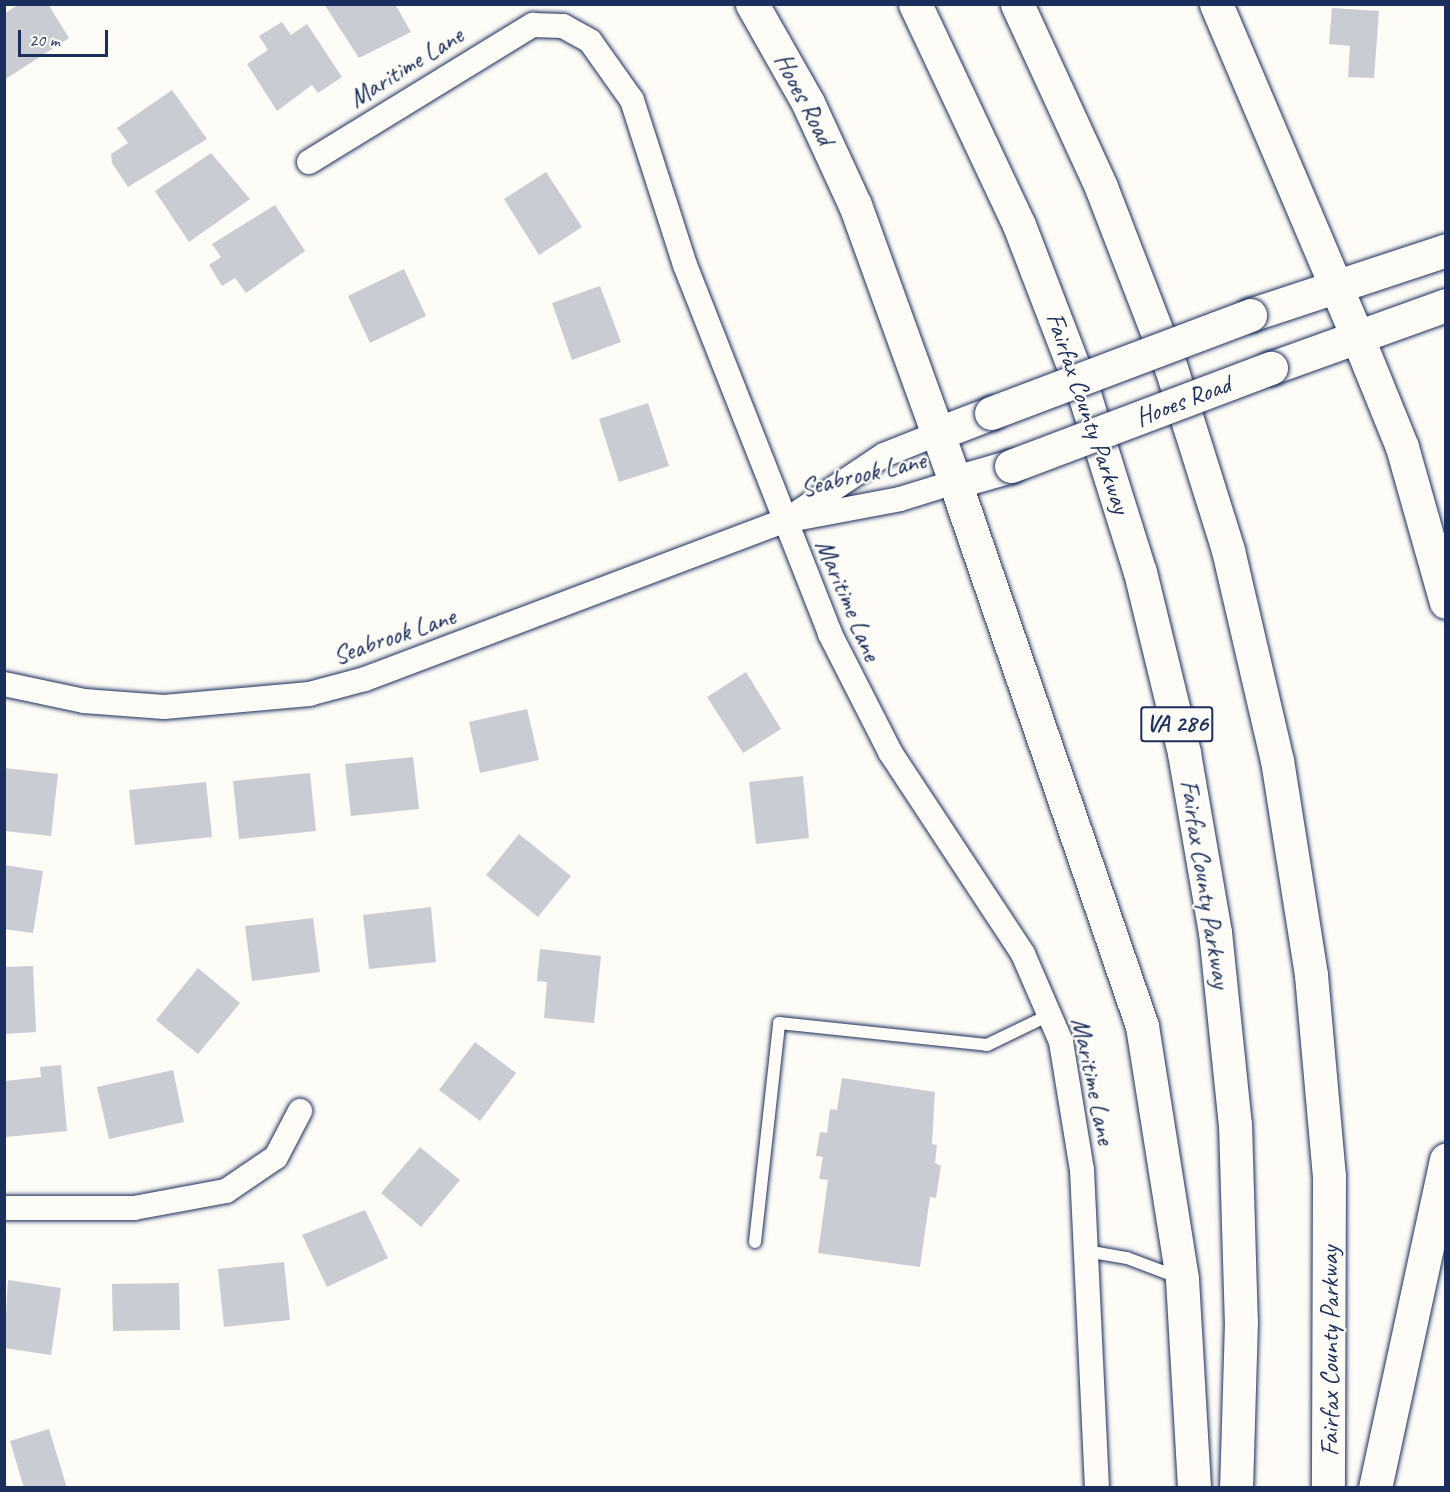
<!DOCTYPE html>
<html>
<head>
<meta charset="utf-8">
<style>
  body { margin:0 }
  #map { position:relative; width:1450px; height:1492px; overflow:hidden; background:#fdfcf7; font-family:Caveat,sans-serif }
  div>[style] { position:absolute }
  .building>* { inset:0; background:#c9ccd3 }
  .roads { filter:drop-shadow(0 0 2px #1b2f5e) drop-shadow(0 0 2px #1b2f5e) }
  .lane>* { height:12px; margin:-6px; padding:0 6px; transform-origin:6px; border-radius:6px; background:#fdfcf7 }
  .street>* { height:24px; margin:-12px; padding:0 12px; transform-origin:12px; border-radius:12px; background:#fdfcf7 }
  .secondary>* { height:33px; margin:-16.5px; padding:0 16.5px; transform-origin:16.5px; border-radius:16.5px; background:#fdfcf7 }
  .highway>* { height:33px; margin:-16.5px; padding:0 16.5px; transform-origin:16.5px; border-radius:16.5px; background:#fdfcf7 }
  .bridges { filter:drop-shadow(0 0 2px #1b2f5e) drop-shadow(0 0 2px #1b2f5e) }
  .secondary-bridge>* { height:33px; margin:-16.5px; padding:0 16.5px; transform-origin:16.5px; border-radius:16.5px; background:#fdfcf7 }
  span { translate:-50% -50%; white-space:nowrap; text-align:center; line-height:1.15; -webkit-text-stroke:4.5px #fdfcf7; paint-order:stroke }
  .shield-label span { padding:2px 4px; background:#fdfcf7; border:2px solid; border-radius:4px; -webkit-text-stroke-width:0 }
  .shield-label { font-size:24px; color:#1b2f5e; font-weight:700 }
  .street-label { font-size:26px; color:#1b2f5e }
  .frame { position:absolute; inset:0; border:6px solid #1b2f5e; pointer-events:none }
  .scale { position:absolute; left:18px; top:30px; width:90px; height:27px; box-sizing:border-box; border:3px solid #1b2f5e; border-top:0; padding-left:8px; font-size:18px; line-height:21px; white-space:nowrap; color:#1b2f5e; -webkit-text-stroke:4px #fdfcf7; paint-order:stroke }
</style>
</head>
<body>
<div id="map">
  <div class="building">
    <div style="clip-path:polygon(19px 4px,48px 4px,69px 38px,4px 80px,4px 14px)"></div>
    <div style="clip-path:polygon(324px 4px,395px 4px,411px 32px,359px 58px)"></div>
    <div style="clip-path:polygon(1332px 8px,1379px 11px,1374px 78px,1348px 77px,1350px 46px,1329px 44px)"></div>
    <div style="clip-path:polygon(282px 22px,291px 35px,307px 24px,342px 77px,318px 93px,312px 85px,277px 111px,247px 64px,268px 50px,259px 36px)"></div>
    <div style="clip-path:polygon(172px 90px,207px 139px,128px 187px,112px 163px,111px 154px,128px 143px,117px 128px)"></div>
    <div style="clip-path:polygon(211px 153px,250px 199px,189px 242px,155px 191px)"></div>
    <div style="clip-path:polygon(546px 172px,582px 227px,539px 255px,504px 199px)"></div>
    <div style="clip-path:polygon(275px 205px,305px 251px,246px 293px,235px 278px,222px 286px,209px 265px,221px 257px,212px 244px)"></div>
    <div style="clip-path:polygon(404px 269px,426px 316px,370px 343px,348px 296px)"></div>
    <div style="clip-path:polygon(600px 286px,621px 342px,572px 360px,552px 303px)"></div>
    <div style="clip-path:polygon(648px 403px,669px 466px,619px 482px,599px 419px)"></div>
    <div style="clip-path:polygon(746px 672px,781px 729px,743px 753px,707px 697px)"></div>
    <div style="clip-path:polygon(527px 709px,539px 760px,480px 773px,469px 722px)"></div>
    <div style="clip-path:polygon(413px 757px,419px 809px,351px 816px,345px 764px)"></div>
    <div style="clip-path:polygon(5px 768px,58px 774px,51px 836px,4px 831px)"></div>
    <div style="clip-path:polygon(310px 773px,316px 831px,239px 839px,233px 781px)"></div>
    <div style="clip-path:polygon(803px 776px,809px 838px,756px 844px,749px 782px)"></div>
    <div style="clip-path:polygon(206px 782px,212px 837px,135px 845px,129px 790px)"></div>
    <div style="clip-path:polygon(519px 834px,571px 876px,538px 917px,486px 875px)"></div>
    <div style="clip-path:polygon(4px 865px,43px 871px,33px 933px,4px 929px)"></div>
    <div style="clip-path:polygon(431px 907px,436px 962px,369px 969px,363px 915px)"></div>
    <div style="clip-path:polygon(313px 918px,320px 972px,252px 981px,245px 926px)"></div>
    <div style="clip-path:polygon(540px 949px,601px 956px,594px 1023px,544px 1018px,547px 982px,537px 981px)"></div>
    <div style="clip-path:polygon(33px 966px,36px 1032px,4px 1034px,4px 967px)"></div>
    <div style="clip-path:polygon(198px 968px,240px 1003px,198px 1054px,156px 1020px)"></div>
    <div style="clip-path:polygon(475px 1042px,516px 1073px,480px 1121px,439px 1090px)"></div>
    <div style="clip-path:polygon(61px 1065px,67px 1131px,6px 1137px,5px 1081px,41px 1077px,40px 1067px)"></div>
    <div style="clip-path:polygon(173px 1070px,184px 1122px,109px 1139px,97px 1087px)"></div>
    <div style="clip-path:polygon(842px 1078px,935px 1092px,932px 1144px,937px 1145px,935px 1163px,941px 1166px,936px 1198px,930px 1197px,920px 1267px,818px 1253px,828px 1180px,819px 1179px,823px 1157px,816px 1156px,820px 1132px,827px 1133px,830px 1109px,837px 1110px)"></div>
    <div style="clip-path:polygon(420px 1147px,460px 1180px,421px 1227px,381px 1193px)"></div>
    <div style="clip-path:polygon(365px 1210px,388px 1258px,327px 1287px,302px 1235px)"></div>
    <div style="clip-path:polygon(284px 1262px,290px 1320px,224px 1327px,218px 1269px)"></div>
    <div style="clip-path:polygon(8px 1280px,61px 1288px,51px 1355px,4px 1348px)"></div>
    <div style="clip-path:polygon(179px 1283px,180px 1330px,113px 1331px,112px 1284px)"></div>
    <div style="clip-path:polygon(49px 1429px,67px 1488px,24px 1488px,10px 1441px)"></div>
  </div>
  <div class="roads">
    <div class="lane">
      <div style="left:755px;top:1242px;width:220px;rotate:-83.7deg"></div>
      <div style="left:779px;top:1023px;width:209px;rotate:6deg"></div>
      <div style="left:987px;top:1045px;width:71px;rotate:-25.8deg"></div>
      <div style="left:1086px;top:1251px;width:42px;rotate:9.7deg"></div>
      <div style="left:1127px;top:1258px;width:57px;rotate:20.7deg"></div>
    </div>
    <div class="street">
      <div style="left:309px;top:162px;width:263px;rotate:-31.5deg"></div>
      <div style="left:533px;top:25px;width:30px;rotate:2deg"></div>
      <div style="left:563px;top:26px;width:31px;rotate:29deg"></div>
      <div style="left:590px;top:41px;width:72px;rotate:54.6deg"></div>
      <div style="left:632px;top:100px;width:173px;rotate:72.2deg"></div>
      <div style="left:685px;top:265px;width:396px;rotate:68.5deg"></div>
      <div style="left:830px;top:634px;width:132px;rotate:63deg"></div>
      <div style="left:890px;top:752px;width:242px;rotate:56.6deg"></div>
      <div style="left:1023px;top:954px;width:96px;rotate:66.6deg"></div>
      <div style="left:1061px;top:1042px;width:130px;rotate:80.7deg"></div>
      <div style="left:1082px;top:1170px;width:318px;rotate:87.3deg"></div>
      <div style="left:794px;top:515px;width:108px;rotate:-33.7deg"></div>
      <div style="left:884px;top:455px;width:59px;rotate:-21.8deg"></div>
      <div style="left:4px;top:684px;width:82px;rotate:12deg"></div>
      <div style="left:84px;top:701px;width:80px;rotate:4.3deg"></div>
      <div style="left:164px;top:707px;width:146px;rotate:-5.1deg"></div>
      <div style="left:309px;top:694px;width:58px;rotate:-15deg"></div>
      <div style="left:365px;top:679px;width:448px;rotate:-20.7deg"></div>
      <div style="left:784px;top:521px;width:118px;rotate:-10.7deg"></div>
      <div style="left:900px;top:499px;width:58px;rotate:-17.2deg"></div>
      <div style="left:4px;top:1208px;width:130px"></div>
      <div style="left:134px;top:1208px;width:94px;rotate:-10.5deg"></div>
      <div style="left:226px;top:1191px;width:60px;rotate:-34.2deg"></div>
      <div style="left:276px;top:1157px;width:52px;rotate:-62.4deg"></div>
    </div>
    <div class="secondary">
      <div style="left:752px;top:4px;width:114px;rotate:60.5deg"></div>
      <div style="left:808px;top:103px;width:112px;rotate:65.3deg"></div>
      <div style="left:855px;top:205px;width:294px;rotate:70.1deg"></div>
      <div style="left:955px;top:482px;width:58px;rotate:-15.9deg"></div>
      <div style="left:1216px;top:4px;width:361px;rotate:67deg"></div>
      <div style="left:1250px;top:315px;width:206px;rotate:-18.3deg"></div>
      <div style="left:1271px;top:368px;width:186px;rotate:-19.8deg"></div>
      <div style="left:939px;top:433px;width:56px;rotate:-21deg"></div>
    </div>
    <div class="highway">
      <div style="left:915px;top:4px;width:244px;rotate:64.8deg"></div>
      <div style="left:1019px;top:225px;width:184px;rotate:69deg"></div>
      <div style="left:1085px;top:397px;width:183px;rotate:72.6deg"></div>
      <div style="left:1140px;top:572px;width:186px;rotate:76.3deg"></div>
      <div style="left:1184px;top:753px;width:182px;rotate:80.2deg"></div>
      <div style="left:1215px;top:932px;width:193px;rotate:84.1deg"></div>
      <div style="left:1235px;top:1124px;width:197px;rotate:88.3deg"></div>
      <div style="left:1241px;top:1321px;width:167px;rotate:91.7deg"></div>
      <div style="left:1017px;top:4px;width:201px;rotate:65.3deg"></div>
      <div style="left:1101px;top:187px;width:194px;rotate:68.9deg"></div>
      <div style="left:1171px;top:368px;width:191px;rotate:72.6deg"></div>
      <div style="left:1228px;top:550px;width:216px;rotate:76.9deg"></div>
      <div style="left:1277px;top:760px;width:218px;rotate:81deg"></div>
      <div style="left:1311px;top:975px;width:202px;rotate:84.9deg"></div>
      <div style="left:1329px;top:1176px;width:312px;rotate:90.2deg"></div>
      <div style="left:1357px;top:336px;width:120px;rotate:67.9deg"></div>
      <div style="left:1402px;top:447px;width:161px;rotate:74.2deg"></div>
      <div style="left:955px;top:482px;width:575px;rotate:71.03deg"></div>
      <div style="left:1142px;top:1026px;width:256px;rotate:81deg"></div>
      <div style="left:1182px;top:1279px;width:209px;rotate:86.7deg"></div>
      <div style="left:1375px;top:1488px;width:336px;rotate:-77.8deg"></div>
    </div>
  </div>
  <div class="bridges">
    <div class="secondary-bridge">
      <div style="left:991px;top:413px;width:277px;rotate:-20.7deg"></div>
      <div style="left:1011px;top:466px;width:278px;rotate:-20.7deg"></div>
    </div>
  </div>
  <div class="shield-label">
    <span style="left:1177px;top:724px">VA 286</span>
  </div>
  <div class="street-label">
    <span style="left:406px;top:67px;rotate:-32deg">Maritime Lane</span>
    <span style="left:804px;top:99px;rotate:62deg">Hooes Road</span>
    <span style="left:1183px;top:401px;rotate:-21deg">Hooes Road</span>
    <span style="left:1088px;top:413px;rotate:71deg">Fairfax County Parkway</span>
    <span style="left:863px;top:474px;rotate:-13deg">Seabrook Lane</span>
    <span style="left:848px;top:600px;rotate:67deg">Maritime Lane</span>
    <span style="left:394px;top:636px;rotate:-19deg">Seabrook Lane</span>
    <span style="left:1205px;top:884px;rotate:81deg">Fairfax County Parkway</span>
    <span style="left:1093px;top:1081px;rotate:78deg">Maritime Lane</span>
    <span style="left:1330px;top:1351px;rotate:-90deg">Fairfax County Parkway</span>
  </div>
  <div class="frame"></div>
  <div class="scale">20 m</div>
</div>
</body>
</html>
